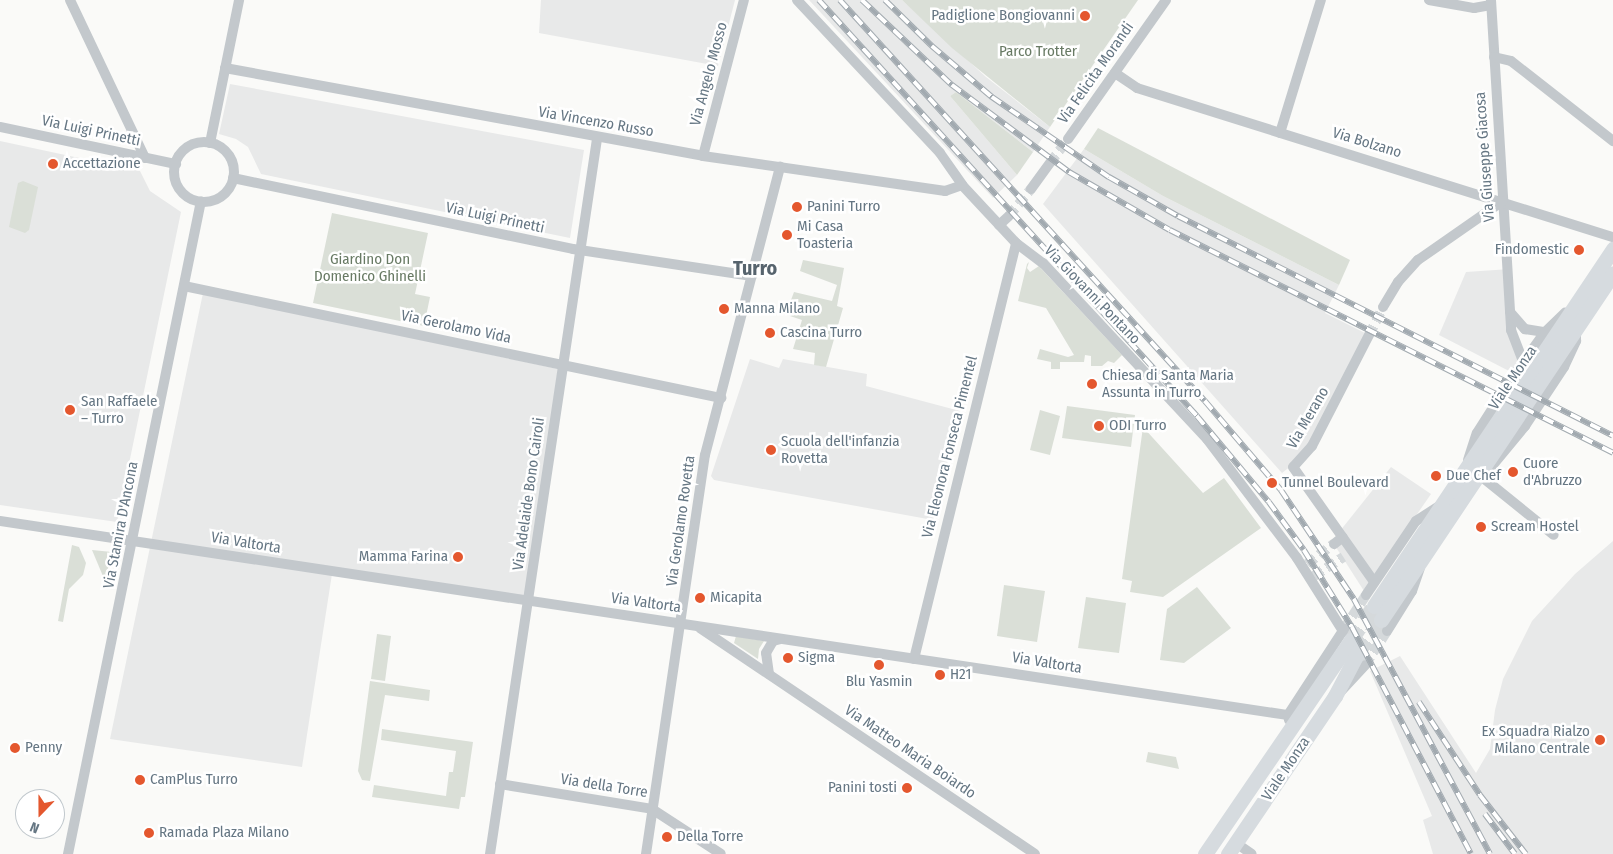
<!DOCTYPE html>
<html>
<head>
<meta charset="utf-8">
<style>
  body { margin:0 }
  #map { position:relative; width:1613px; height:854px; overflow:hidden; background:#fafaf8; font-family:"Fira Sans Condensed",sans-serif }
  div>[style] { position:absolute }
  .built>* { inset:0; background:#e8e9e9 }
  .green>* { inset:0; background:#dadfd7 }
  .street-tunnel>* { height:10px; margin-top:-5px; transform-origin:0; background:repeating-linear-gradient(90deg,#d5d9db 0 10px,transparent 0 15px) }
  .primary-tunnel>* { height:15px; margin-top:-7.5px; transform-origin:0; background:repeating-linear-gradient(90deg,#d5d9db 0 15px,transparent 0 23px) }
  .street>* { height:10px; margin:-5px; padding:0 5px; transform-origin:5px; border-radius:5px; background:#c3c8cc }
  .street>.ring { margin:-5px; padding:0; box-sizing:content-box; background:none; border:10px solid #c3c8cc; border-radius:50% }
  .primary>* { height:15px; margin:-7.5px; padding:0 7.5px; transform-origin:7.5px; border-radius:7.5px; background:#d6dbdf }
  .rail>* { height:5.5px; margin-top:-2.75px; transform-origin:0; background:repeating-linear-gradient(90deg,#fff 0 11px,#a2aab0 0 22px); box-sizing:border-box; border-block:1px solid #a2aab0 }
  .dots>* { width:14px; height:14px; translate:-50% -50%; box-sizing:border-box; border:2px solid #fff; border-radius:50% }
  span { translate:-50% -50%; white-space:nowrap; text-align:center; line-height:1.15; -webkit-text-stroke:5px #fff; paint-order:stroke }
  .poi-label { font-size:15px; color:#657683 }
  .right { translate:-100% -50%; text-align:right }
  .left { translate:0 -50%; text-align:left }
  .park-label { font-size:15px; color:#687a64 }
  .street-label { font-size:15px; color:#657683 }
  .district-label { font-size:20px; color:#57646e; font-weight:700 }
  .north { position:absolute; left:15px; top:789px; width:50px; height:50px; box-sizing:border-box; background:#fff; border:1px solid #c1c8cd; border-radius:50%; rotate:202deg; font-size:14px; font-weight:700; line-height:20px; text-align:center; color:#657683 }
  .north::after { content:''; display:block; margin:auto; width:18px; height:22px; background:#e4572e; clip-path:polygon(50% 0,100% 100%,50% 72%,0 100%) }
</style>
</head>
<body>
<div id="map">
  <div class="built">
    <div style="clip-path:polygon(541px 0,735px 0,718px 66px,539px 33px)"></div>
    <div style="clip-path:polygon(809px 0,902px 0,986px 77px,1050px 127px,1033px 152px,956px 92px,950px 96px,1017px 175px,993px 198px)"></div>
    <div style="clip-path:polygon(230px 84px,584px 150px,570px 238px,261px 174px,248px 147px,236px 139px,219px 134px)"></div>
    <div style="clip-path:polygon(0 141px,140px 171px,150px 191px,181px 212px,117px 522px,0 505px)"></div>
    <div style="clip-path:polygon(1084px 149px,1163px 196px,1339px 285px,1325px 313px,1367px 334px,1306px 454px,1282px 473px,1043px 204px)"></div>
    <div style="clip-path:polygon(1510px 269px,1512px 324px,1522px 356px,1511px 372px,1439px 335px,1466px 272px)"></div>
    <div style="clip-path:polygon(203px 293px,558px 369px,525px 602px,332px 574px,302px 767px,110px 739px)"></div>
    <div style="clip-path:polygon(750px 359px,779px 368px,783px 359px,867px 374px,866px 386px,960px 411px,933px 520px,714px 480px,711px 476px)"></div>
    <div style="clip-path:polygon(1391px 467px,1431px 494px,1364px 591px,1332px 541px)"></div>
    <div style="clip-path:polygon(1613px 541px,1613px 854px,1433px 854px,1423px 820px,1432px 816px,1370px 671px,1400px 656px,1476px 773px,1490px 749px,1495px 710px,1503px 679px,1532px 621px,1575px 574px)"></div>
  </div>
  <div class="green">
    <div style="clip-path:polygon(902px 0,1138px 0,1050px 127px,952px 48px)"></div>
    <div style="clip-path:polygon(956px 92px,1033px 152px,1017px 175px,950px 96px)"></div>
    <div style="clip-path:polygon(1098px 128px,1350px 260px,1339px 285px,1163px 196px,1084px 149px)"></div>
    <div style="clip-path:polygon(23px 181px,38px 187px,29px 230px,25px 233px,9px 227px,18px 183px)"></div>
    <div style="clip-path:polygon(332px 213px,428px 233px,415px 294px,430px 297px,424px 326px,313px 303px)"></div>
    <div style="clip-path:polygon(803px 260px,844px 268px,837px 306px,843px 308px,826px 367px,814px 365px,815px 353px,793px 349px,802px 320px,784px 314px,785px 308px,805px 314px,808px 305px,791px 300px,794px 292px,832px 301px,837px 285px,800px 271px)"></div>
    <div style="clip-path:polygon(1034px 261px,1122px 355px,1114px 363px,1108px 361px,1102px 366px,1091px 366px,1091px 356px,1085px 355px,1084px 362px,1060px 362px,1060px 369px,1051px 369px,1051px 362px,1037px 359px,1040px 349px,1068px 357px,1074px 355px,1046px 308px,1018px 301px,1027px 264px,1029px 262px,1027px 268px,1030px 272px,1039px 266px)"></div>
    <div style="clip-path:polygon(1067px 406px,1135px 415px,1131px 447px,1062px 438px)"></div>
    <div style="clip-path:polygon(1040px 410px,1060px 416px,1050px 455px,1030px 450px)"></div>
    <div style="clip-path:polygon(1143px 427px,1203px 493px,1224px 478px,1261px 528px,1163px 597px,1130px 592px,1132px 581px,1122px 579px)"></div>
    <div style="clip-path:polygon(72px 545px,79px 547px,86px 563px,83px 575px,69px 589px,63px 622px,58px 621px)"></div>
    <div style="clip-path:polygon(92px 550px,112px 552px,105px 581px)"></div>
    <div style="clip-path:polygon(1004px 585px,1045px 591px,1037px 642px,997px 636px)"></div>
    <div style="clip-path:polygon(1197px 587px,1231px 628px,1184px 663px,1160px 660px,1167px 609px)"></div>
    <div style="clip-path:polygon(1086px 597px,1126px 603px,1119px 653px,1078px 648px)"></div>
    <div style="clip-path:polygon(377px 634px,391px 636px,385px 681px,371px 679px)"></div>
    <div style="clip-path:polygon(736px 636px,764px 641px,759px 649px,758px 659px,734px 643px)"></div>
    <div style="clip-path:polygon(370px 681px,430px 690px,429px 701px,385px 695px,370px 781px,362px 780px,358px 771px)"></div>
    <div style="clip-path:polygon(382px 729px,473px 742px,465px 797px,461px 797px,459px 809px,372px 797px,374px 785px,446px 796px,449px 772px,453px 772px,456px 751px,381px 740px)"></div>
    <div style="clip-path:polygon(1148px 752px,1176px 757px,1179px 769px,1146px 762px)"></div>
  </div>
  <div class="street-tunnel">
    <div style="left:1050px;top:163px;width:30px;rotate:-53deg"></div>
    <div style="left:1009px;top:216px;width:35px;rotate:-51deg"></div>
    <div style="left:1369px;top:335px;width:31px;rotate:-63deg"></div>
    <div style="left:1307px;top:564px;width:34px;rotate:-37deg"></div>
    <div style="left:1314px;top:576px;width:35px;rotate:-33deg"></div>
    <div style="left:1344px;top:629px;width:40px;rotate:-57.1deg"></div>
    <div style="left:1365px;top:665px;width:40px;rotate:-57.1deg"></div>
  </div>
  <div class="primary-tunnel">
    <div style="left:1351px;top:640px;width:41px;rotate:-55.9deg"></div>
    <div style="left:1358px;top:652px;width:39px;rotate:-54deg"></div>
  </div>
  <div class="street">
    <div style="left:70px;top:0;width:175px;rotate:64.6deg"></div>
    <div style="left:797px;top:0;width:209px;rotate:46.9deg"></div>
    <div style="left:940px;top:153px;width:39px;rotate:55deg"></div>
    <div style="left:962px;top:185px;width:79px;rotate:47deg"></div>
    <div style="left:1016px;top:243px;width:34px;rotate:37deg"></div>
    <div style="left:1043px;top:263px;width:241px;rotate:47deg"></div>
    <div style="left:1207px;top:439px;width:149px;rotate:52.9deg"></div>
    <div style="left:1297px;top:558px;width:86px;rotate:57.8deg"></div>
    <div style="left:1429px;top:0;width:46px;rotate:10.1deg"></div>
    <div style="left:1474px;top:8px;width:17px;rotate:-10deg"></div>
    <div style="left:1491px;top:0;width:331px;rotate:86.5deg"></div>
    <div style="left:1511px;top:330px;width:34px;rotate:69deg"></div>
    <div style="left:1494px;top:57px;width:17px;rotate:13deg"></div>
    <div style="left:1511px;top:61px;width:130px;rotate:38.1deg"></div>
    <div style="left:225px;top:68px;width:486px;rotate:10.4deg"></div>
    <div style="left:703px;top:156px;width:245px;rotate:8.2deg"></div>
    <div style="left:945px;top:191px;width:18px;rotate:-19deg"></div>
    <div style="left:1115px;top:73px;width:27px;rotate:34deg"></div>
    <div style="left:1137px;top:88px;width:499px;rotate:17.4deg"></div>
    <div style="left:0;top:127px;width:180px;rotate:11.9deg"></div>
    <div style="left:1280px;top:133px;width:139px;rotate:-72.9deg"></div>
    <div style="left:1068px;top:139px;width:170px;rotate:-54.8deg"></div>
    <div class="ring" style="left:174px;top:142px;width:50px;height:50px"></div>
    <div style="left:210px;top:143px;width:146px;rotate:-78.5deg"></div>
    <div style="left:703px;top:156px;width:161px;rotate:-75.3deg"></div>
    <div style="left:233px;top:178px;width:347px;rotate:11.8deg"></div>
    <div style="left:573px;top:249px;width:181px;rotate:8.6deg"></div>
    <div style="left:1031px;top:189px;width:32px;rotate:-54deg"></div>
    <div style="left:999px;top:225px;width:13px;rotate:-42deg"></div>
    <div style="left:184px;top:286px;width:549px;rotate:11.78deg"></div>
    <div style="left:1383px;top:307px;width:29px;rotate:-59deg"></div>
    <div style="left:1398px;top:282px;width:30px;rotate:-48deg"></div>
    <div style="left:1418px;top:260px;width:103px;rotate:-34.8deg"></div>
    <div style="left:1510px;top:312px;width:23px;rotate:49deg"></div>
    <div style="left:1525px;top:329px;width:20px;rotate:9deg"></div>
    <div style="left:1369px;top:335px;width:125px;rotate:117.2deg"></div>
    <div style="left:1312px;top:446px;width:28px;rotate:132deg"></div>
    <div style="left:1293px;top:467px;width:141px;rotate:54.8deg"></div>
    <div style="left:1468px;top:460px;width:28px;rotate:-72deg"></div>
    <div style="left:1477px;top:433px;width:69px;rotate:-57.5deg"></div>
    <div style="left:1514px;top:375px;width:53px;rotate:-54.2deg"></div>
    <div style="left:1545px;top:332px;width:28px;rotate:-44deg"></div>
    <div style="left:1487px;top:472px;width:60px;rotate:-50.4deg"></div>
    <div style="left:1525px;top:426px;width:71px;rotate:-56.5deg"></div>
    <div style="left:1564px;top:367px;width:29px;rotate:-65deg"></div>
    <div style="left:1576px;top:341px;width:9px;rotate:-90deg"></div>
    <div style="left:1482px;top:477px;width:92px;rotate:38.9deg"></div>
    <div style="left:0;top:521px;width:1303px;rotate:8.57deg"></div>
    <div style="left:1334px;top:544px;width:11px;rotate:-38deg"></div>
    <div style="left:1366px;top:595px;width:89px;rotate:-56deg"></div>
    <div style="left:1416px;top:521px;width:30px;rotate:-33deg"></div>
    <div style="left:700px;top:628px;width:404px;rotate:34deg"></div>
    <div style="left:1387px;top:631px;width:47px;rotate:-58deg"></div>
    <div style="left:1412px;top:591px;width:24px;rotate:-71deg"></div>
    <div style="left:914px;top:659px;width:428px;rotate:-76.2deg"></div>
    <div style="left:769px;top:674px;width:21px;rotate:-98deg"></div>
    <div style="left:766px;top:653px;width:14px;rotate:-60deg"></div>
    <div style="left:773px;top:641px;width:7px;rotate:-16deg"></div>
    <div style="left:1342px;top:690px;width:34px;rotate:-47deg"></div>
    <div style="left:1289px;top:720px;width:5px;rotate:-101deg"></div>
    <div style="left:1288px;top:715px;width:103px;rotate:-56.9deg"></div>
    <div style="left:500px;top:784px;width:154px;rotate:9.3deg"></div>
    <div style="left:652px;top:809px;width:82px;rotate:33.1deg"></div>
    <div style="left:1236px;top:843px;width:19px;rotate:35deg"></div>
    <div style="left:68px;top:854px;width:666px;rotate:-78.49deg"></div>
    <div style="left:490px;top:854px;width:723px;rotate:-81.49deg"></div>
    <div style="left:646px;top:854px;width:403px;rotate:-81.6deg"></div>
    <div style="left:705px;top:455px;width:298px;rotate:-75.4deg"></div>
  </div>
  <div class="primary">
    <div style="left:1374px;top:606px;width:430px;rotate:-56.2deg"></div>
    <div style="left:1381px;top:620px;width:417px;rotate:-56.2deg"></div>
    <div style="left:1205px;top:854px;width:259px;rotate:-55.7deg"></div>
    <div style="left:1228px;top:854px;width:191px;rotate:-55.9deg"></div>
    <div style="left:1335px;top:696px;width:50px;rotate:-62.4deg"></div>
  </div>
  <div class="rail">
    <div style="left:819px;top:0;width:562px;rotate:47.74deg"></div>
    <div style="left:1197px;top:416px;width:112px;rotate:50.1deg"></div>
    <div style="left:1269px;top:502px;width:59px;rotate:53.9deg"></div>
    <div style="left:1304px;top:550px;width:91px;rotate:58.1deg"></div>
    <div style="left:1352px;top:627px;width:256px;rotate:62.3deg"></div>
    <div style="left:840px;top:0;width:542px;rotate:47.69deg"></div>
    <div style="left:1205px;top:401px;width:117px;rotate:49.5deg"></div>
    <div style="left:1281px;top:490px;width:131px;rotate:56.2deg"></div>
    <div style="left:1354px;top:599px;width:289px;rotate:61.9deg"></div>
    <div style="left:862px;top:0;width:124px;rotate:43.4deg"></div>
    <div style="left:952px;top:85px;width:146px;rotate:36.6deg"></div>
    <div style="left:1069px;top:172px;width:116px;rotate:29.9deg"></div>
    <div style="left:1170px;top:230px;width:496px;rotate:26.7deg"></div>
    <div style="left:885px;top:0;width:66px;rotate:44.4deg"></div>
    <div style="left:932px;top:46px;width:79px;rotate:40.4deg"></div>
    <div style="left:992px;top:97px;width:142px;rotate:34.4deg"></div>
    <div style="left:1109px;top:177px;width:79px;rotate:29.5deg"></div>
    <div style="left:1178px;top:216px;width:487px;rotate:26.8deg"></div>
    <div style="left:1419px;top:702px;width:111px;rotate:56.7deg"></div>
    <div style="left:1480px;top:795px;width:75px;rotate:52.1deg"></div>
    <div style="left:1485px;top:814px;width:50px;rotate:53.1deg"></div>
  </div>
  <div class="dots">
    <div style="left:1085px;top:16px;background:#e4572e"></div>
    <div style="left:53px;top:164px;background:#e4572e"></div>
    <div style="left:797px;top:207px;background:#e4572e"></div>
    <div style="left:787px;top:235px;background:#e4572e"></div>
    <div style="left:1579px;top:250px;background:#e4572e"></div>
    <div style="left:724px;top:309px;background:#e4572e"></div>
    <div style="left:770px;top:333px;background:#e4572e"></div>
    <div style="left:1092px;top:384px;background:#e4572e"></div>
    <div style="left:70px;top:410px;background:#e4572e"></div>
    <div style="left:1099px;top:426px;background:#e4572e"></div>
    <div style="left:771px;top:450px;background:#e4572e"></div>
    <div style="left:1513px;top:472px;background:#e4572e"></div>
    <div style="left:1436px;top:476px;background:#e4572e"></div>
    <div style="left:1272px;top:483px;background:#e4572e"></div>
    <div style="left:1481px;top:527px;background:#e4572e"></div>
    <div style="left:458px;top:557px;background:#e4572e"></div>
    <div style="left:700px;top:598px;background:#e4572e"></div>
    <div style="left:788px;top:658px;background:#e4572e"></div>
    <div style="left:879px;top:665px;background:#e4572e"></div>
    <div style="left:940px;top:675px;background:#e4572e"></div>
    <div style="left:1600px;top:740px;background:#e4572e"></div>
    <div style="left:15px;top:748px;background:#e4572e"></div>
    <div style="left:140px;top:780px;background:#e4572e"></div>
    <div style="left:907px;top:788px;background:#e4572e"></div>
    <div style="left:149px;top:833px;background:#e4572e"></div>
    <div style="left:667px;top:837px;background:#e4572e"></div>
  </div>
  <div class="poi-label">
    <span class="right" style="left:1075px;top:16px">Padiglione Bongiovanni</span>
    <span class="left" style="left:63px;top:164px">Accettazione</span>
    <span class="left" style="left:807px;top:207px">Panini Turro</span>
    <span class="left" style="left:797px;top:235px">Mi Casa<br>Toasteria</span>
    <span class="right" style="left:1569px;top:250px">Findomestic</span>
    <span class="left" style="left:734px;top:309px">Manna Milano</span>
    <span class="left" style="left:780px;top:333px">Cascina Turro</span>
    <span class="left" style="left:1102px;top:384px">Chiesa di Santa Maria<br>Assunta in Turro</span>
    <span class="left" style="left:81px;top:410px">San Raffaele<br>– Turro</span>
    <span class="left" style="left:1109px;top:426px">ODI Turro</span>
    <span class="left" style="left:781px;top:450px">Scuola dell'infanzia<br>Rovetta</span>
    <span class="left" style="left:1523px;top:472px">Cuore<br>d'Abruzzo</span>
    <span class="left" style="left:1446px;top:476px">Due Chef</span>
    <span class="left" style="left:1282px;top:483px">Tunnel Boulevard</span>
    <span class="left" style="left:1491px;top:527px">Scream Hostel</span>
    <span class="right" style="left:448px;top:557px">Mamma Farina</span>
    <span class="left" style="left:710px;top:598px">Micapita</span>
    <span class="left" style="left:798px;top:658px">Sigma</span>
    <span class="left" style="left:950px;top:675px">H21</span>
    <span style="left:879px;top:682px">Blu Yasmin</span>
    <span class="right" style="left:1590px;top:740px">Ex Squadra Rialzo<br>Milano Centrale</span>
    <span class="left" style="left:25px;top:748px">Penny</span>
    <span class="left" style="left:150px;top:780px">CamPlus Turro</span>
    <span class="right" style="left:897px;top:788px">Panini tosti</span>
    <span class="left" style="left:159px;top:833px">Ramada Plaza Milano</span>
    <span class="left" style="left:677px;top:837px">Della Torre</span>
  </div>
  <div class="park-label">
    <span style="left:1038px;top:52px">Parco Trotter</span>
    <span style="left:370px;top:268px">Giardino Don<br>Domenico Ghinelli</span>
  </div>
  <div class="street-label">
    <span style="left:1096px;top:73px;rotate:-55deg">Via Felicita Morandi</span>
    <span style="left:709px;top:74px;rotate:-75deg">Via Angelo Mosso</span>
    <span style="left:596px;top:122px;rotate:10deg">Via Vincenzo Russo</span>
    <span style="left:91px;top:131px;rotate:12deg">Via Luigi Prinetti</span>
    <span style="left:1367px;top:143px;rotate:17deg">Via Bolzano</span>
    <span style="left:1485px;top:157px;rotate:-94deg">Via Giuseppe Giacosa</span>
    <span style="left:495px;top:218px;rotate:12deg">Via Luigi Prinetti</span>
    <span style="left:1092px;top:295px;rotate:46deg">Via Giovanni Pontano</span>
    <span style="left:456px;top:327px;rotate:12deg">Via Gerolamo Vida</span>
    <span style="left:1513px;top:378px;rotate:-56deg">Viale Monza</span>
    <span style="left:1308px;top:418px;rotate:-60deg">Via Merano</span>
    <span style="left:950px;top:447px;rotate:-76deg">Via Eleonora Fonseca Pimentel</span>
    <span style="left:529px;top:494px;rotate:-82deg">Via Adelaide Bono Cairoli</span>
    <span style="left:681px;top:521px;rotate:-82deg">Via Gerolamo Rovetta</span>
    <span style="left:121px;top:525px;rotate:-79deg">Via Stamira D'Ancona</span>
    <span style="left:246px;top:543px;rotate:9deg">Via Valtorta</span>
    <span style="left:646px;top:603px;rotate:8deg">Via Valtorta</span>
    <span style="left:1047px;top:663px;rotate:9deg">Via Valtorta</span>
    <span style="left:910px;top:752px;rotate:34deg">Via Matteo Maria Boiardo</span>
    <span style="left:1286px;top:769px;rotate:-56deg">Viale Monza</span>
    <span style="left:604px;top:786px;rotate:9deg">Via della Torre</span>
  </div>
  <div class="district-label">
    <span style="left:755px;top:268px">Turro</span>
  </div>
  <div class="north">N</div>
</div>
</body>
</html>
